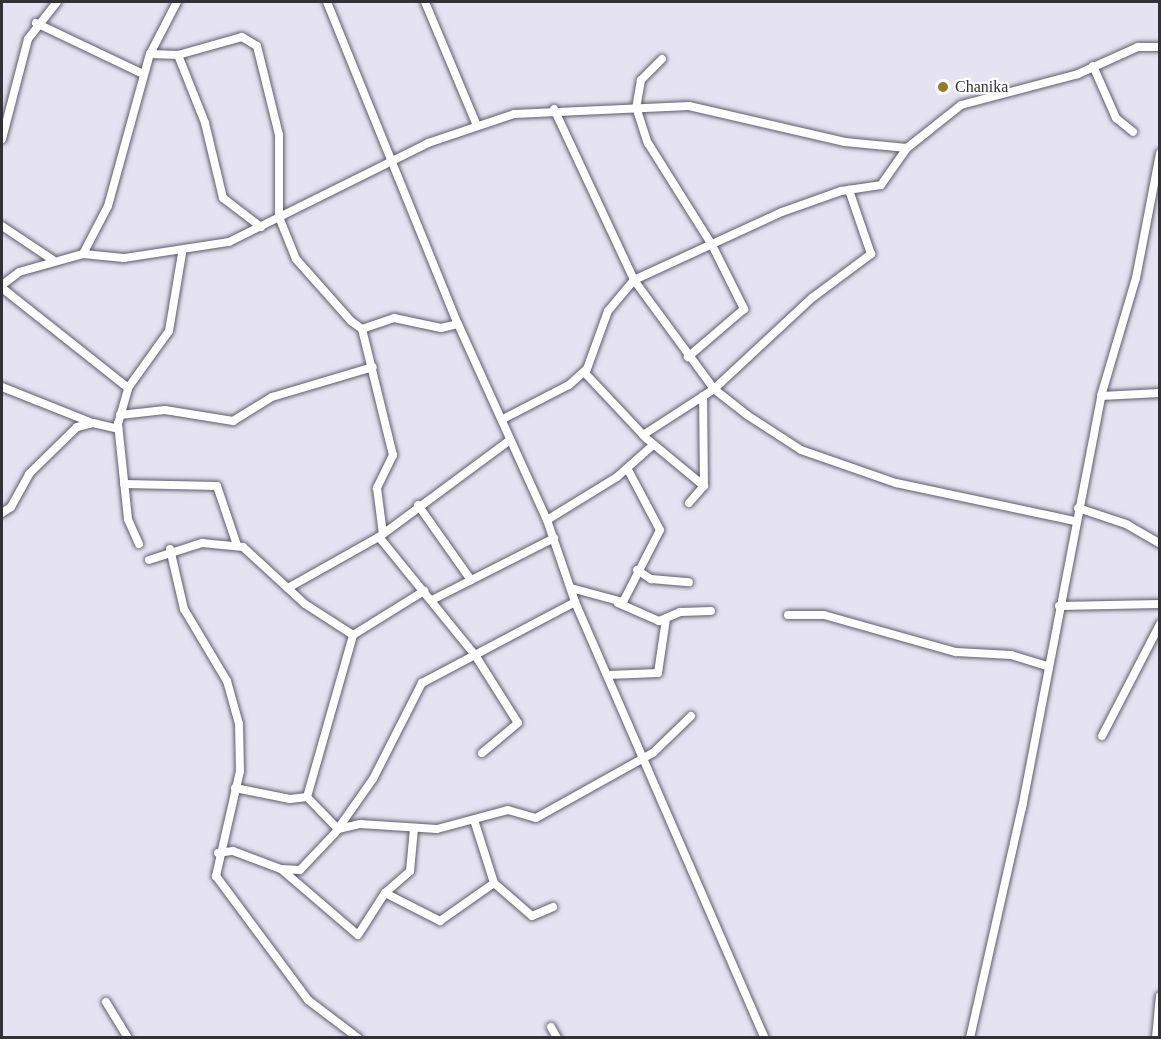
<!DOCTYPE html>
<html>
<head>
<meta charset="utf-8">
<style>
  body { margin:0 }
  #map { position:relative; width:1161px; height:1039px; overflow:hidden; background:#e5e3f2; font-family:"Times New Roman",serif }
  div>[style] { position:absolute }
  .roads { filter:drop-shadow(0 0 2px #5d5c69) drop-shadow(0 0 2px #5d5c69) }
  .minor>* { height:8px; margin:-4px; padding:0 4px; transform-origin:4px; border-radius:4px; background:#fff }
  .dots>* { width:16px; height:16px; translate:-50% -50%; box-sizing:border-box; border:3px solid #fff; border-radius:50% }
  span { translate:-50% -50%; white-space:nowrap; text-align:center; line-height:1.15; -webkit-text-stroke:4.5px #fff; paint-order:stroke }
  .poi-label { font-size:16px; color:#313137 }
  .left { translate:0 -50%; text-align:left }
  .frame { position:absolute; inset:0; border:3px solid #313137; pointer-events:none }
</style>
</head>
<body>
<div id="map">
  <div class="roads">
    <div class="minor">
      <div style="left:327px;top:2px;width:348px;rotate:67.9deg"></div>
      <div style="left:458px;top:324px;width:215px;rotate:65.6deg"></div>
      <div style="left:547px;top:520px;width:87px;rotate:71.1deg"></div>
      <div style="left:575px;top:602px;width:476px;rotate:66.5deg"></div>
      <div style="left:425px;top:2px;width:134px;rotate:67.2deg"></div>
      <div style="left:36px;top:23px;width:119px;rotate:25.5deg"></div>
      <div style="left:150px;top:54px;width:28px;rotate:2deg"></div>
      <div style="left:178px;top:55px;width:73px;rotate:68.3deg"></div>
      <div style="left:205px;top:123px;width:77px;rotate:76.5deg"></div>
      <div style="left:223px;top:198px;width:48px;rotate:37.3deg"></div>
      <div style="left:178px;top:55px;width:66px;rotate:-15.7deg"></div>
      <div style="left:242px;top:37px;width:17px;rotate:31deg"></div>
      <div style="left:257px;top:46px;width:92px;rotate:76.1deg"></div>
      <div style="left:279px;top:135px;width:82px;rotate:90deg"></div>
      <div style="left:279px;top:217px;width:45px;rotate:68deg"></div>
      <div style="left:296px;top:259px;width:83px;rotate:48.4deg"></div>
      <div style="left:351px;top:321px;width:14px;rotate:36deg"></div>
      <div style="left:362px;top:329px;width:34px;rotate:-19deg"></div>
      <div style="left:394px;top:318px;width:48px;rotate:12deg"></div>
      <div style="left:441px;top:328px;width:17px;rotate:-13deg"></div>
      <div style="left:662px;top:59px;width:30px;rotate:135deg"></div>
      <div style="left:641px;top:80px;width:27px;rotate:100deg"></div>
      <div style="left:636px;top:107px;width:38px;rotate:72deg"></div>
      <div style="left:648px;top:143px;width:120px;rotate:57.9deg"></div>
      <div style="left:712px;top:245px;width:72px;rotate:63.4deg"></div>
      <div style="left:744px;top:309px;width:74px;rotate:139.4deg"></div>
      <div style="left:1093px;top:66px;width:57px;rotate:66.1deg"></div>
      <div style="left:1116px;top:118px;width:22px;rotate:39deg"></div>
      <div style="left:554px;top:109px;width:189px;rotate:64.9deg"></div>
      <div style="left:634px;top:280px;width:135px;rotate:53.7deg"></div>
      <div style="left:714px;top:389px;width:42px;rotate:38.2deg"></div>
      <div style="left:747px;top:415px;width:64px;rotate:32.9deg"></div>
      <div style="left:801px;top:450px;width:101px;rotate:19.2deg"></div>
      <div style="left:896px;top:483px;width:183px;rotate:12deg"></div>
      <div style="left:2px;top:139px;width:103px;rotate:-75.4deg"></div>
      <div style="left:28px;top:39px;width:47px;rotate:-51.9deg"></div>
      <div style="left:2px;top:226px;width:61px;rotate:33.7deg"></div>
      <div style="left:83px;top:254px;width:54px;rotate:-62.5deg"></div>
      <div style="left:108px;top:206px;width:158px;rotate:-74.6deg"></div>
      <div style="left:150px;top:54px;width:59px;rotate:-62.6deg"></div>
      <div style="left:2px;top:285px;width:21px;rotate:-37deg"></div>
      <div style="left:19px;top:272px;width:66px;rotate:-15.7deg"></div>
      <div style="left:83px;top:254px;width:41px;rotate:5.6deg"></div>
      <div style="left:124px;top:258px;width:106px;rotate:-8.7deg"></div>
      <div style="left:229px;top:242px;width:222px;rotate:-26.4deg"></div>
      <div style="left:428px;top:143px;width:91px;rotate:-18.6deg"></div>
      <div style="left:514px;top:114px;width:175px;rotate:-2.6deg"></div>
      <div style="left:689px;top:106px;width:160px;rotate:13deg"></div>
      <div style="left:845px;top:142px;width:62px;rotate:5.5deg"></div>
      <div style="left:907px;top:148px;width:69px;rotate:-38.5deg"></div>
      <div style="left:961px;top:105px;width:121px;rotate:-14.8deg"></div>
      <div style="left:1078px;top:74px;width:66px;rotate:-24.2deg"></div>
      <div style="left:1138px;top:47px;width:22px"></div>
      <div style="left:2px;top:288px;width:161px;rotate:38.4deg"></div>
      <div style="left:362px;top:329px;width:130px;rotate:76.2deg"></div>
      <div style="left:393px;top:455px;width:37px;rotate:116deg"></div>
      <div style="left:377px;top:488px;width:46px;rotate:82.6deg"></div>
      <div style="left:584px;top:372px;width:91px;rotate:46.8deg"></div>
      <div style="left:646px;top:438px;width:75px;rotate:39.6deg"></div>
      <div style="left:2px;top:387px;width:95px;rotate:21.7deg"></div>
      <div style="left:1101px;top:396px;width:59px;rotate:-2.9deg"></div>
      <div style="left:120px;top:415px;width:45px;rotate:-6.3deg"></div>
      <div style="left:165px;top:410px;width:69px;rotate:9.2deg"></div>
      <div style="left:233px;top:421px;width:46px;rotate:-31.6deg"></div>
      <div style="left:272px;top:397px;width:105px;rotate:-16.5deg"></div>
      <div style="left:503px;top:419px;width:74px;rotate:-27.3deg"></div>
      <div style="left:569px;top:385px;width:24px;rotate:-42deg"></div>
      <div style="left:587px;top:369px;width:62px;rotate:-70.1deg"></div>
      <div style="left:608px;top:311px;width:40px;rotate:-50deg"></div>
      <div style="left:634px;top:280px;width:163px;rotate:-24.7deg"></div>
      <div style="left:782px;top:212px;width:63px;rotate:-19.6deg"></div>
      <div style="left:841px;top:191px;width:40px;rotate:-8.5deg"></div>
      <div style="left:881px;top:185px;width:45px;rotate:-54.9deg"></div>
      <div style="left:643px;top:435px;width:85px;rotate:-32.9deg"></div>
      <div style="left:714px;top:389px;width:134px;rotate:-42.9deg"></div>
      <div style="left:812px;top:298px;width:74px;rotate:-36.7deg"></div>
      <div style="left:871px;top:254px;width:68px;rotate:-109deg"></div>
      <div style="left:124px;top:484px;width:93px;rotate:1.2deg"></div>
      <div style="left:217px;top:486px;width:62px;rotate:71.3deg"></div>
      <div style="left:689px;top:503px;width:23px;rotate:-49deg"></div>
      <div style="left:704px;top:486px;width:90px;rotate:-90.6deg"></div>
      <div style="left:418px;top:505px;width:92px;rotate:54.8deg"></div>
      <div style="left:1078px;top:508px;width:51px;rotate:18.4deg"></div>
      <div style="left:1126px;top:524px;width:39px;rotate:30deg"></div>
      <div style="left:2px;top:513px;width:11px;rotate:-34deg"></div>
      <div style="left:11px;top:507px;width:38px;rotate:-61deg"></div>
      <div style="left:29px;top:474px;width:67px;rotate:-44.4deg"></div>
      <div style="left:77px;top:427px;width:16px;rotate:-14deg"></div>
      <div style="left:93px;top:423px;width:26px;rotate:13deg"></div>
      <div style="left:547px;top:520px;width:82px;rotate:-31.6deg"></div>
      <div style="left:617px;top:477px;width:48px;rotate:-41.6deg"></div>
      <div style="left:379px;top:537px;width:152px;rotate:50.9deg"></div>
      <div style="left:475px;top:655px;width:80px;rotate:57.7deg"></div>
      <div style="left:518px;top:723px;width:47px;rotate:140.2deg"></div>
      <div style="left:139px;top:544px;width:27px;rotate:-114deg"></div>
      <div style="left:128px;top:519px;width:96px;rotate:-96deg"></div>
      <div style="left:118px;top:424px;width:37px;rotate:-74deg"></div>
      <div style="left:128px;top:388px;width:70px;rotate:-54.3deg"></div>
      <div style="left:169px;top:331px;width:79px;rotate:-80.5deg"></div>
      <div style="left:170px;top:549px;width:62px;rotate:76.9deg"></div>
      <div style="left:184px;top:609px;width:84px;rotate:59.2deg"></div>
      <div style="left:227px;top:681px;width:45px;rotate:74.4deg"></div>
      <div style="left:239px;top:724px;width:47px;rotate:88.8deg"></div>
      <div style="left:240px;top:771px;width:108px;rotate:102.9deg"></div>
      <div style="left:216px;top:876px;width:154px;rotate:53.4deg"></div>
      <div style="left:308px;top:1000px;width:63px;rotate:37.2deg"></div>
      <div style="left:149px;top:560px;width:56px;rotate:-17.8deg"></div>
      <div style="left:202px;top:543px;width:41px;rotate:5.6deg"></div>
      <div style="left:243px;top:547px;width:84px;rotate:42.6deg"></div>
      <div style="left:305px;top:604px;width:57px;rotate:32.9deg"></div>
      <div style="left:637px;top:570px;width:17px;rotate:33deg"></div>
      <div style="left:651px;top:579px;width:38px;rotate:5deg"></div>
      <div style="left:288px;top:588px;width:104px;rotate:-29.3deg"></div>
      <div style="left:379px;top:537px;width:163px;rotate:-36.5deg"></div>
      <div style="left:571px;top:588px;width:54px;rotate:15.1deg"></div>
      <div style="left:623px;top:602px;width:81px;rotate:-62.8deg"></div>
      <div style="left:660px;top:530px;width:70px;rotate:-118deg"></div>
      <div style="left:432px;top:600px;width:137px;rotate:-26.9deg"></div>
      <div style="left:618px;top:603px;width:45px;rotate:23.7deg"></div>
      <div style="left:659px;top:621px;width:23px;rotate:-23deg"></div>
      <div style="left:680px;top:612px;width:31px;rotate:-2deg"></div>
      <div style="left:1059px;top:606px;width:101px;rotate:-1.1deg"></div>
      <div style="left:788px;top:615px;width:36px"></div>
      <div style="left:824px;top:615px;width:137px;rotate:15.7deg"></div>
      <div style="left:956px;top:652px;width:55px;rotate:3.1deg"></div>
      <div style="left:1011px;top:655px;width:38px;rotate:17deg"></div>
      <div style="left:608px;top:675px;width:50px;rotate:-2.3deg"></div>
      <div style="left:658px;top:673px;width:55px;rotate:-81.6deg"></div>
      <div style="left:1102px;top:736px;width:126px;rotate:-62.6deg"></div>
      <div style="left:235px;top:788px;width:56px;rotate:11.3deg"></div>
      <div style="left:290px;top:799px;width:17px;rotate:-7deg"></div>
      <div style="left:307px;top:797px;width:168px;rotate:-74.1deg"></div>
      <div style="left:353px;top:635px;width:84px;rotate:-31.8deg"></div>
      <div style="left:307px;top:797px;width:45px;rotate:45.9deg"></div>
      <div style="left:338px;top:829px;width:23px;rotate:-13deg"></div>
      <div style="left:360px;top:824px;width:77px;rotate:3.7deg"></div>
      <div style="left:437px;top:829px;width:73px;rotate:-15deg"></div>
      <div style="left:508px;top:810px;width:29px;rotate:16deg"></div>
      <div style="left:536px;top:818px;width:134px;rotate:-29.1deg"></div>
      <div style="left:653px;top:753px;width:53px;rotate:-44.2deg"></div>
      <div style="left:475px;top:823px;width:63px;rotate:72.4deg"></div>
      <div style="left:494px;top:883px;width:50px;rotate:41deg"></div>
      <div style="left:532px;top:916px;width:23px;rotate:-23deg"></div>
      <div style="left:218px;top:853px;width:15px;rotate:-8deg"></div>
      <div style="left:233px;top:851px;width:51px;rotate:20.6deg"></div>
      <div style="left:281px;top:869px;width:19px;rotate:3deg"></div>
      <div style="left:300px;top:870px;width:51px;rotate:-46.6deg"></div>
      <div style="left:335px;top:833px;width:66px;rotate:-54.9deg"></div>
      <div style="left:373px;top:779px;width:108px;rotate:-63deg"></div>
      <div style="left:422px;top:683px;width:173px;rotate:-27.9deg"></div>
      <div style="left:281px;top:869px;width:101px;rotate:40.6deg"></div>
      <div style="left:358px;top:935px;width:50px;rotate:-57.3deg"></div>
      <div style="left:385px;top:893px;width:33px;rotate:-41deg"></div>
      <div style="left:410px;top:871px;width:42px;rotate:-84.6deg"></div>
      <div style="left:385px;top:893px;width:62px;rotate:27deg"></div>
      <div style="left:440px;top:921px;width:66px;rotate:-35.1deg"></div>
      <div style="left:106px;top:1002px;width:42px;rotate:58.6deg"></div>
      <div style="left:551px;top:1027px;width:13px;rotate:61deg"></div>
      <div style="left:970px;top:1038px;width:236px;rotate:-77.3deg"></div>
      <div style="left:1022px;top:808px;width:420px;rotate:-79.1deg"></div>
      <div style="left:1101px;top:396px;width:123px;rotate:-73.5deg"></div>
      <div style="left:1136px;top:278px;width:127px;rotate:-79.1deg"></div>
      <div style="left:1156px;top:1038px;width:42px;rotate:-84.6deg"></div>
    </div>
  </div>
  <div class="dots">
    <div style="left:943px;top:87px;background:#967c24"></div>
  </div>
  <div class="poi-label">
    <span class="left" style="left:955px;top:87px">Chanika</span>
  </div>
  <div class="frame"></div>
</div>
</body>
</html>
